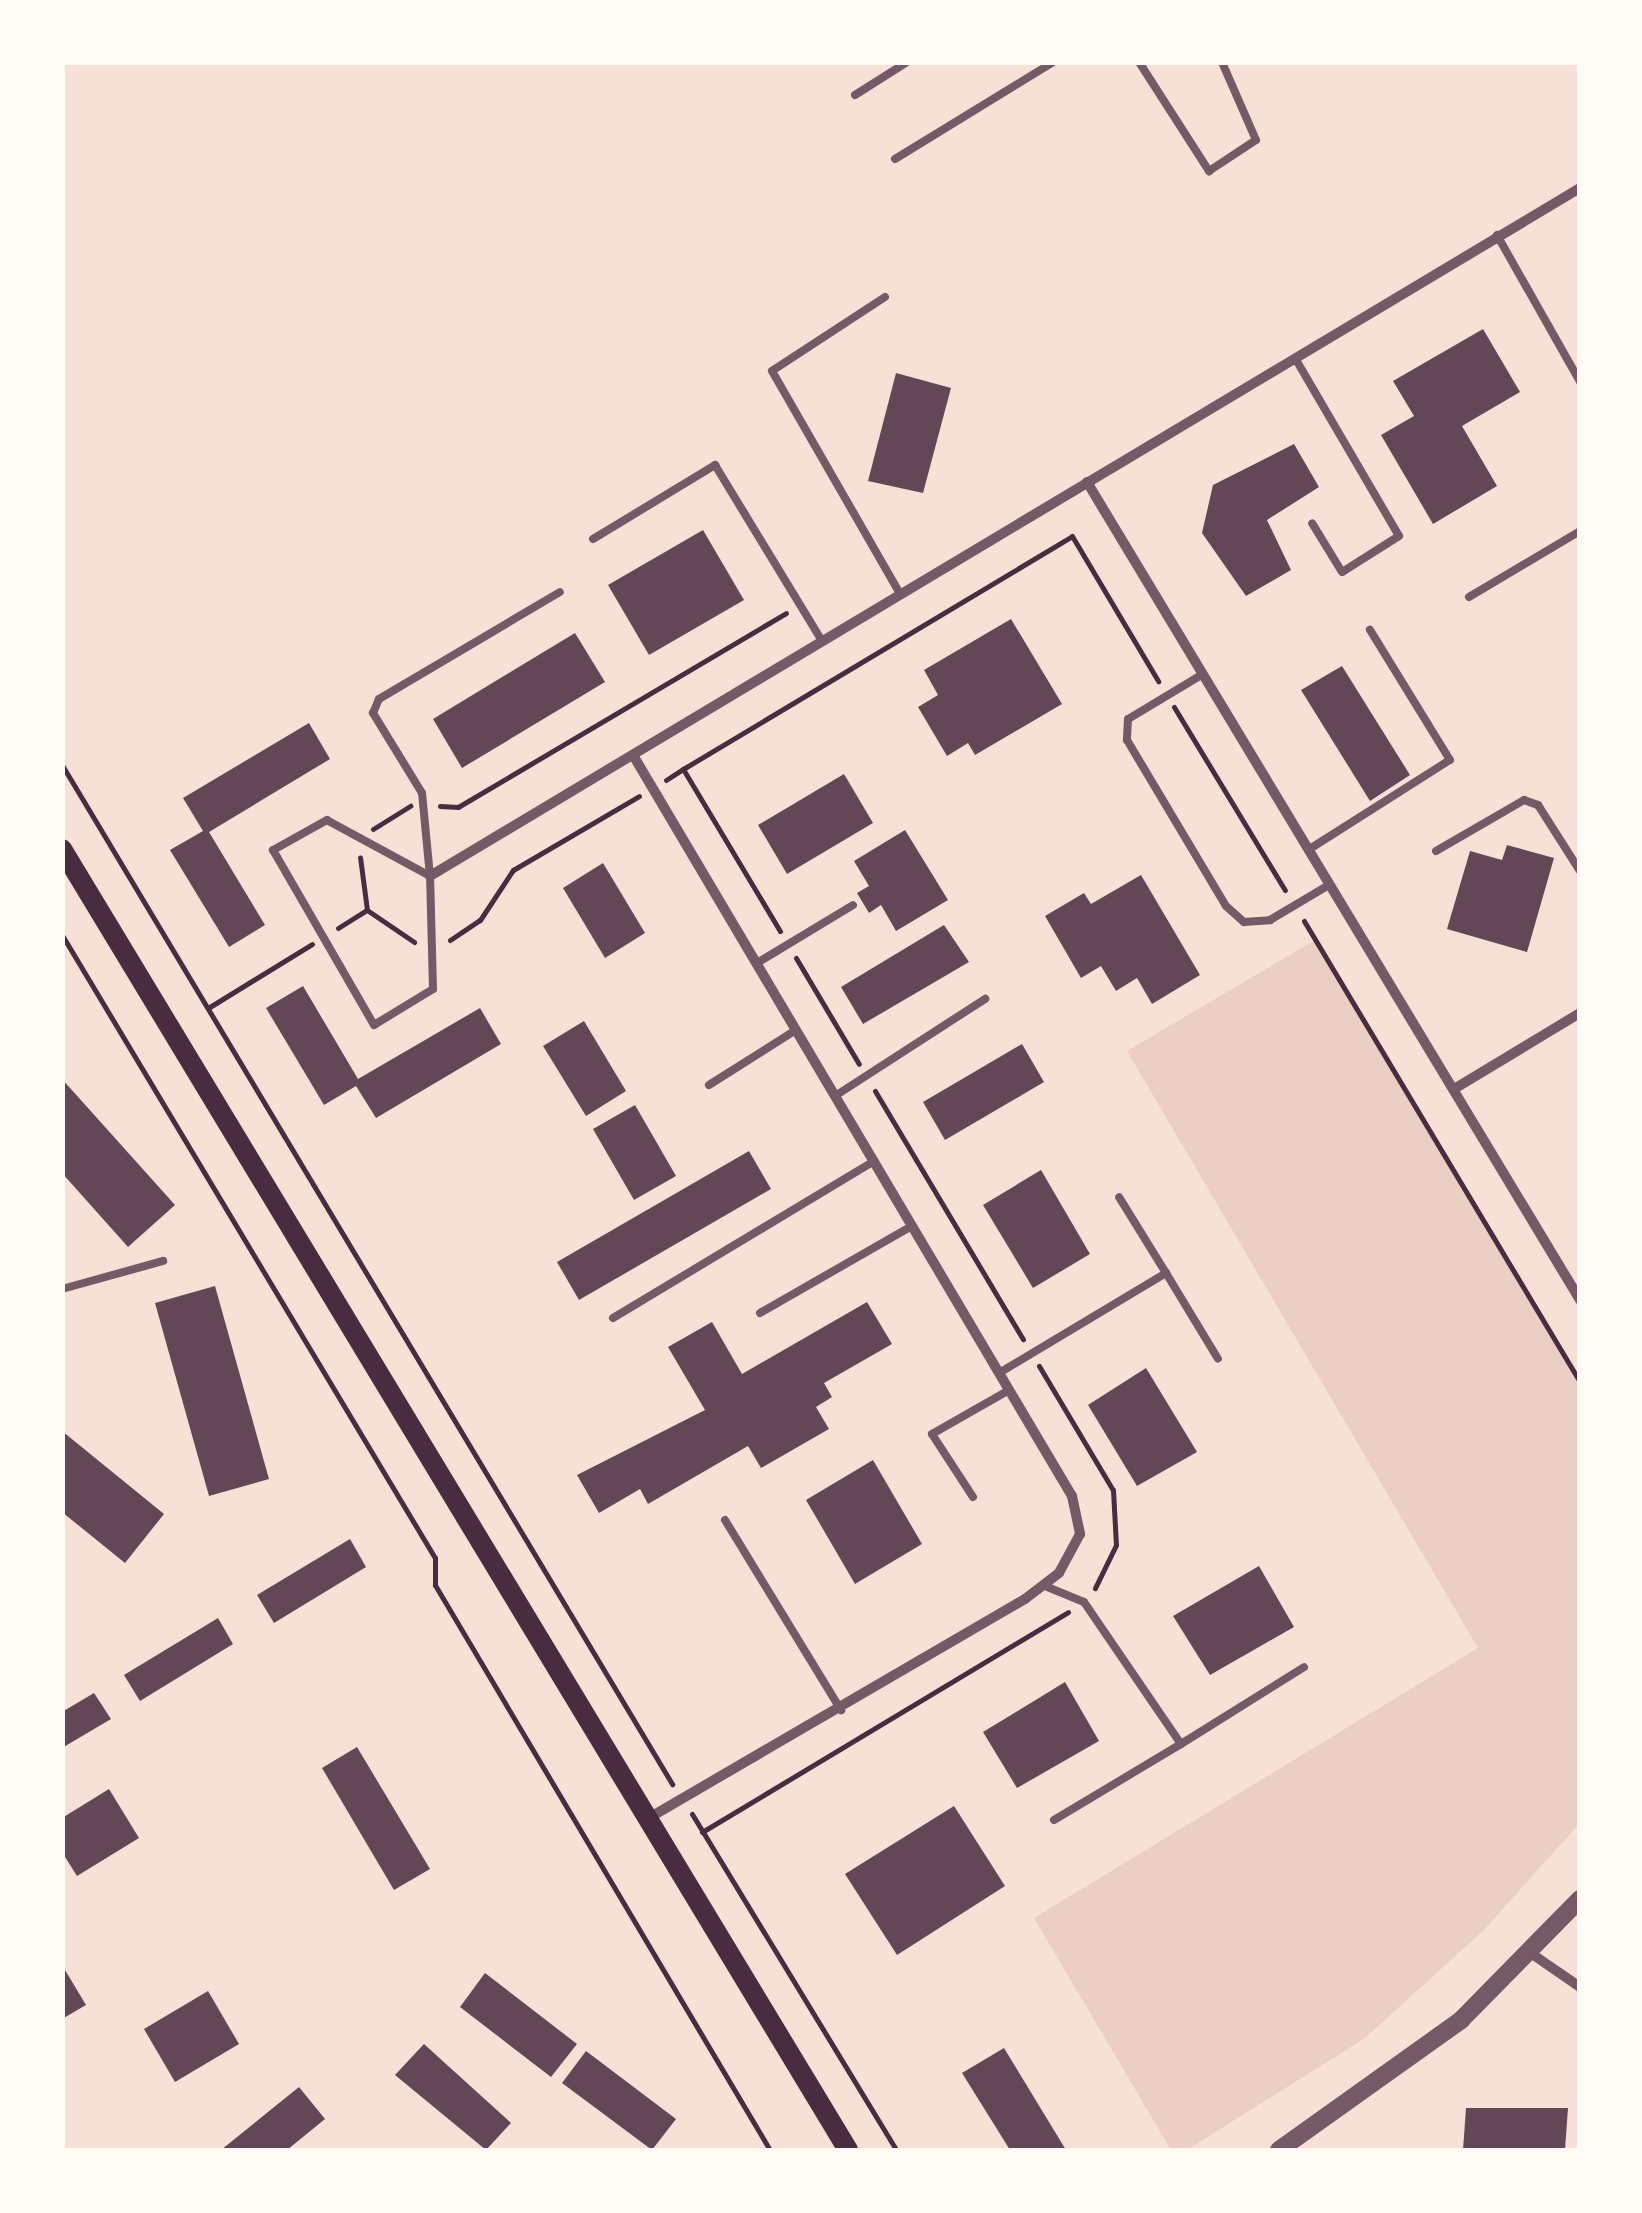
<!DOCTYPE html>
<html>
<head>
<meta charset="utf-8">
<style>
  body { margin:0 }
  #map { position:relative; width:1642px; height:2213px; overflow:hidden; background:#f7e1d7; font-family:"Open Sans",sans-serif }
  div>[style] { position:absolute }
  .green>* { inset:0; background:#ebcfc5 }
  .building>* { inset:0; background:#644757 }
  .path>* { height:5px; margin:-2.5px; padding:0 2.5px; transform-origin:2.5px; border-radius:2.5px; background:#4a2c40 }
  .service>* { height:8px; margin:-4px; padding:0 4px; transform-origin:4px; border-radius:4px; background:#755966 }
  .minor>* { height:10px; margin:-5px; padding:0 5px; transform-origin:5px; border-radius:5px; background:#755966 }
  .tertiary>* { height:18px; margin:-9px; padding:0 9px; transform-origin:9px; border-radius:9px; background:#755966 }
  .secondary>* { height:20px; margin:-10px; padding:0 10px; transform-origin:10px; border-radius:10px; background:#4a2c40 }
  span { translate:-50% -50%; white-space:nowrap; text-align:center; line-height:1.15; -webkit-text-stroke:10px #fffaf5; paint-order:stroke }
  .frame { position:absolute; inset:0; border:65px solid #fffaf5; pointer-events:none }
</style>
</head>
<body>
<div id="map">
  <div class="green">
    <div style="clip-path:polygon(1315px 940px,1579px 1382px,1579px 1824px,1484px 1930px,1365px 2038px,1187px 2150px,1171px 2150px,1034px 1918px,1478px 1648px,1127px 1051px)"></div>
  </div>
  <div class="building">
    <div style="clip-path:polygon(1483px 329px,1520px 392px,1462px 426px,1497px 486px,1433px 524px,1381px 435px,1414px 416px,1393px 381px)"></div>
    <div style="clip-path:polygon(896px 373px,951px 388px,923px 493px,868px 481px)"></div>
    <div style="clip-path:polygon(1294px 444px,1319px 487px,1267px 520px,1291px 570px,1246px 596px,1202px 533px,1213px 485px)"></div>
    <div style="clip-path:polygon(703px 530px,744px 600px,649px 655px,608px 585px)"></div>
    <div style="clip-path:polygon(1011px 619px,1062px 704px,975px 755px,968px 743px,947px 756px,918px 707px,938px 695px,924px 670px)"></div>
    <div style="clip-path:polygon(575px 633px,605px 682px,462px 768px,433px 719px)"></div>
    <div style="clip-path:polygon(1342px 666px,1410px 775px,1370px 801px,1301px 690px)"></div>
    <div style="clip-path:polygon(309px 723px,330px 759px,209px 832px,265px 925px,229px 947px,170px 850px,203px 831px,183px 798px)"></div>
    <div style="clip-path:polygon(844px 774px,873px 823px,787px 874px,758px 825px)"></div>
    <div style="clip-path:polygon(905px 830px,948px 900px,896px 931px,881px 905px,869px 913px,857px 893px,869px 886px,854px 861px)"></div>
    <div style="clip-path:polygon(1507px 845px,1554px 858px,1527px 952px,1447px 929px,1470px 851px,1502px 860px)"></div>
    <div style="clip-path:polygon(603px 863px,645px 933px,605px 958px,563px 888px)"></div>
    <div style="clip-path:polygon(1141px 875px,1200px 975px,1152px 1004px,1137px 978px,1116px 991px,1101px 966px,1081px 978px,1045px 916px,1084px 893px,1091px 904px)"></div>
    <div style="clip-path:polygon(944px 925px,969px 962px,863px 1024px,841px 987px)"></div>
    <div style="clip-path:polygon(303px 986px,358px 1079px,480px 1008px,501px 1044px,376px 1118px,356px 1086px,324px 1105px,266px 1008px)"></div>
    <div style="clip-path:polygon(584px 1021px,626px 1091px,586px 1116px,543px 1046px)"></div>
    <div style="clip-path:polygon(1022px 1044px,1044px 1082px,945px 1140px,923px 1102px)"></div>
    <div style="clip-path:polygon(62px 1079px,175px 1205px,128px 1247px,62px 1173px)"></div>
    <div style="clip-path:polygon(635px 1105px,676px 1176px,634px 1200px,593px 1129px)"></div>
    <div style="clip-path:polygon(749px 1151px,771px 1189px,579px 1300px,557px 1262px)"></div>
    <div style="clip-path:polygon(1041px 1170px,1090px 1254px,1033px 1288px,983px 1205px)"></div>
    <div style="clip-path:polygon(215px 1286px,269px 1479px,209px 1496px,155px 1303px)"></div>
    <div style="clip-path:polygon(867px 1302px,892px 1344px,824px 1383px,832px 1397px,816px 1407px,829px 1429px,761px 1468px,748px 1446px,648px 1504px,640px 1489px,599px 1513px,577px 1475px,705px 1410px,668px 1347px,712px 1322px,742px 1374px)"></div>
    <div style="clip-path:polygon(1146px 1368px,1197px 1452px,1137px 1486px,1088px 1405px)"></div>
    <div style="clip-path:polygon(62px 1431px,164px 1514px,125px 1563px,62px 1512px)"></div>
    <div style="clip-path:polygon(873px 1460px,922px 1544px,855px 1584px,806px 1500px)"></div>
    <div style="clip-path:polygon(350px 1539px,366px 1567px,274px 1623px,257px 1595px)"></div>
    <div style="clip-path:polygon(1259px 1566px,1294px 1627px,1210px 1675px,1173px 1616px)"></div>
    <div style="clip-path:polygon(218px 1618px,233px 1644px,140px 1701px,124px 1675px)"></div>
    <div style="clip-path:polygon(1065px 1682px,1099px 1741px,1017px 1788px,983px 1732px)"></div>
    <div style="clip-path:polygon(94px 1693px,111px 1719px,62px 1748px,62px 1712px)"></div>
    <div style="clip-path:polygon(357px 1747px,430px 1869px,394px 1890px,322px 1768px)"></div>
    <div style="clip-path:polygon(109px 1789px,139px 1838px,77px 1876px,62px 1852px,62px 1818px)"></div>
    <div style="clip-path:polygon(954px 1806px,1005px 1886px,897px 1955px,845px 1874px)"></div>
    <div style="clip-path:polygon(62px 1965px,86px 2005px,62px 2019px)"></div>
    <div style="clip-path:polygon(485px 1973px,577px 2044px,551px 2077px,460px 2007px)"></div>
    <div style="clip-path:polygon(208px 1991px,239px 2044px,175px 2082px,144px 2029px)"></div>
    <div style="clip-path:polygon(424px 2044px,511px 2123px,486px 2150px,395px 2075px)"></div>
    <div style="clip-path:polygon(1004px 2048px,1066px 2150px,1010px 2150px,962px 2073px)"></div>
    <div style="clip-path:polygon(586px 2051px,676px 2119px,652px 2150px,562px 2083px)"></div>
    <div style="clip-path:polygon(299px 2087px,325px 2119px,287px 2150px,221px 2150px)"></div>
    <div style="clip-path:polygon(1466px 2108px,1568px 2108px,1565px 2150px,1463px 2150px)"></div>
  </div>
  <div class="path">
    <div style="left:1174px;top:707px;width:214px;rotate:58.8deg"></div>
    <div style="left:62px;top:765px;width:1188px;rotate:59.09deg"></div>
    <div style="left:683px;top:769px;width:453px;rotate:-30.9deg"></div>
    <div style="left:1072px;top:536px;width:169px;rotate:59.3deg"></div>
    <div style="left:666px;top:780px;width:20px;rotate:-33deg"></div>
    <div style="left:683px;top:769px;width:189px;rotate:59.1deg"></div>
    <div style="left:440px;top:806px;width:18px;rotate:3deg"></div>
    <div style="left:458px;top:807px;width:381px;rotate:-30.6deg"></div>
    <div style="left:373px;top:829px;width:44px;rotate:-31.9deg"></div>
    <div style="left:367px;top:910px;width:57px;rotate:34.2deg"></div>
    <div style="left:1304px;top:921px;width:537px;rotate:59.09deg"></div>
    <div style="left:338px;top:928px;width:34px;rotate:-32deg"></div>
    <div style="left:367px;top:910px;width:53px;rotate:-97.5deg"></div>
    <div style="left:62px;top:935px;width:726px;rotate:59.09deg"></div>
    <div style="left:435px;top:1558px;width:27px;rotate:90deg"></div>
    <div style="left:435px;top:1585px;width:657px;rotate:59.34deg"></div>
    <div style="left:450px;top:940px;width:36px;rotate:-34deg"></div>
    <div style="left:480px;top:920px;width:60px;rotate:-56.6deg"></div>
    <div style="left:513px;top:870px;width:146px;rotate:-30.4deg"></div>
    <div style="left:796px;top:958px;width:123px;rotate:59.3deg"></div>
    <div style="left:208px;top:1008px;width:122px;rotate:-31.6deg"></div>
    <div style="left:875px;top:1091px;width:289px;rotate:59.2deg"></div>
    <div style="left:1039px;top:1366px;width:144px;rotate:59.2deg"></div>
    <div style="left:1113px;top:1490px;width:55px;rotate:86.9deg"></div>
    <div style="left:1116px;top:1545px;width:48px;rotate:116deg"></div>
    <div style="left:692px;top:1814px;width:393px;rotate:58.7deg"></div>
    <div style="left:702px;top:1832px;width:427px;rotate:-31deg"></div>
  </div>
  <div class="service">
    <div style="left:1139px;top:62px;width:130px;rotate:57.3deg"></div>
    <div style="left:1209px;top:171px;width:56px;rotate:-33.4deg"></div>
    <div style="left:1256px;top:140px;width:85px;rotate:-113.6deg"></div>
    <div style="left:855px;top:95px;width:62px;rotate:-32.4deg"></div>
    <div style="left:895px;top:159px;width:185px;rotate:-31.5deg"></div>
    <div style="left:1497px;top:235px;width:169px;rotate:60.5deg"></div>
    <div style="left:885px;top:297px;width:135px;rotate:146.8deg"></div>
    <div style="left:772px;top:371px;width:258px;rotate:60.1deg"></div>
    <div style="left:1295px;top:358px;width:206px;rotate:59.7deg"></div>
    <div style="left:1399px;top:536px;width:67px;rotate:147.7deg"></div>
    <div style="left:1342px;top:572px;width:57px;rotate:-121.5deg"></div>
    <div style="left:593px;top:539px;width:143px;rotate:-31.2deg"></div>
    <div style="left:715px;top:465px;width:206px;rotate:58.7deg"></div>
    <div style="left:1469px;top:597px;width:129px;rotate:-30.7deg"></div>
    <div style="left:1203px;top:674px;width:87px;rotate:149deg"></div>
    <div style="left:1128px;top:719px;width:21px;rotate:93deg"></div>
    <div style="left:1127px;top:740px;width:193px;rotate:59.2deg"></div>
    <div style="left:1226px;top:906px;width:24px;rotate:42deg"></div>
    <div style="left:1244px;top:922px;width:26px;rotate:-4deg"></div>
    <div style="left:1270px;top:920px;width:69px;rotate:-30.7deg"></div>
    <div style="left:1308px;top:850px;width:168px;rotate:-32.4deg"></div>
    <div style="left:1450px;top:760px;width:153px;rotate:-121.6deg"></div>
    <div style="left:1436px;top:851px;width:102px;rotate:-30.1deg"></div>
    <div style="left:1524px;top:800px;width:15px;rotate:20deg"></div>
    <div style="left:1538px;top:805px;width:78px;rotate:57.5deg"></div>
    <div style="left:430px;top:876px;width:117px;rotate:-151.5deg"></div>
    <div style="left:327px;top:820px;width:62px;rotate:150.9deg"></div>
    <div style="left:273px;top:850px;width:202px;rotate:60deg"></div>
    <div style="left:374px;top:1025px;width:69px;rotate:-31.4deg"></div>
    <div style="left:433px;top:989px;width:113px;rotate:-91.5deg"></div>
    <div style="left:430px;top:876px;width:83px;rotate:-95.5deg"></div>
    <div style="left:422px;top:793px;width:94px;rotate:-121.5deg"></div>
    <div style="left:373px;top:713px;width:15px;rotate:-67deg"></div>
    <div style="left:379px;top:699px;width:210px;rotate:-30.6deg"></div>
    <div style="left:757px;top:963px;width:112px;rotate:-31.1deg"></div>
    <div style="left:709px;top:1085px;width:103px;rotate:-32.3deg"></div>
    <div style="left:835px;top:1096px;width:179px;rotate:-32.9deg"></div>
    <div style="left:1166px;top:1273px;width:100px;rotate:58.8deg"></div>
    <div style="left:62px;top:1289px;width:105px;rotate:-15.5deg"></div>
    <div style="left:760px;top:1313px;width:175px;rotate:-29.8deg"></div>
    <div style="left:613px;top:1318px;width:305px;rotate:-31deg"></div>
    <div style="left:999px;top:1373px;width:195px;rotate:-30.9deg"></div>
    <div style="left:1166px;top:1273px;width:89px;rotate:-121.7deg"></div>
    <div style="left:973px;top:1497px;width:75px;rotate:-123.1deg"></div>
    <div style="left:932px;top:1434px;width:89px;rotate:-29.7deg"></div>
    <div style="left:725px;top:1520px;width:223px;rotate:58.6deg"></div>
    <div style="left:1045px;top:1586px;width:42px;rotate:22.3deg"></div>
    <div style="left:1084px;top:1602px;width:172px;rotate:55.7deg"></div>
    <div style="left:1181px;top:1744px;width:145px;rotate:-32deg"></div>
    <div style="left:1054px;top:1820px;width:148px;rotate:-30.9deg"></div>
  </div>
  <div class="minor">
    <div style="left:1087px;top:482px;width:955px;rotate:58.92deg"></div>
    <div style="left:633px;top:755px;width:861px;rotate:59.36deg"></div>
    <div style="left:1072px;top:1496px;width:39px;rotate:78deg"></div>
    <div style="left:1080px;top:1534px;width:44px;rotate:118.3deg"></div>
    <div style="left:1059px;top:1573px;width:43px;rotate:142.6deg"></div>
    <div style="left:1025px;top:1599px;width:434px;rotate:149.8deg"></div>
    <div style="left:430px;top:876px;width:1340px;rotate:-30.89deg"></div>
    <div style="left:1454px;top:1089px;width:147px;rotate:-31.1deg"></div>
    <div style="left:1532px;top:1954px;width:58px;rotate:34.5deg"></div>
  </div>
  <div class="tertiary">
    <div style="left:1279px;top:2150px;width:224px;rotate:-35.5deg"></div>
    <div style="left:1461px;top:2020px;width:170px;rotate:-45.5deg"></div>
  </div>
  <div class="secondary">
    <div style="left:62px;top:849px;width:1520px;rotate:58.86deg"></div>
  </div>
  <div class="frame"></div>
</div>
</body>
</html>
